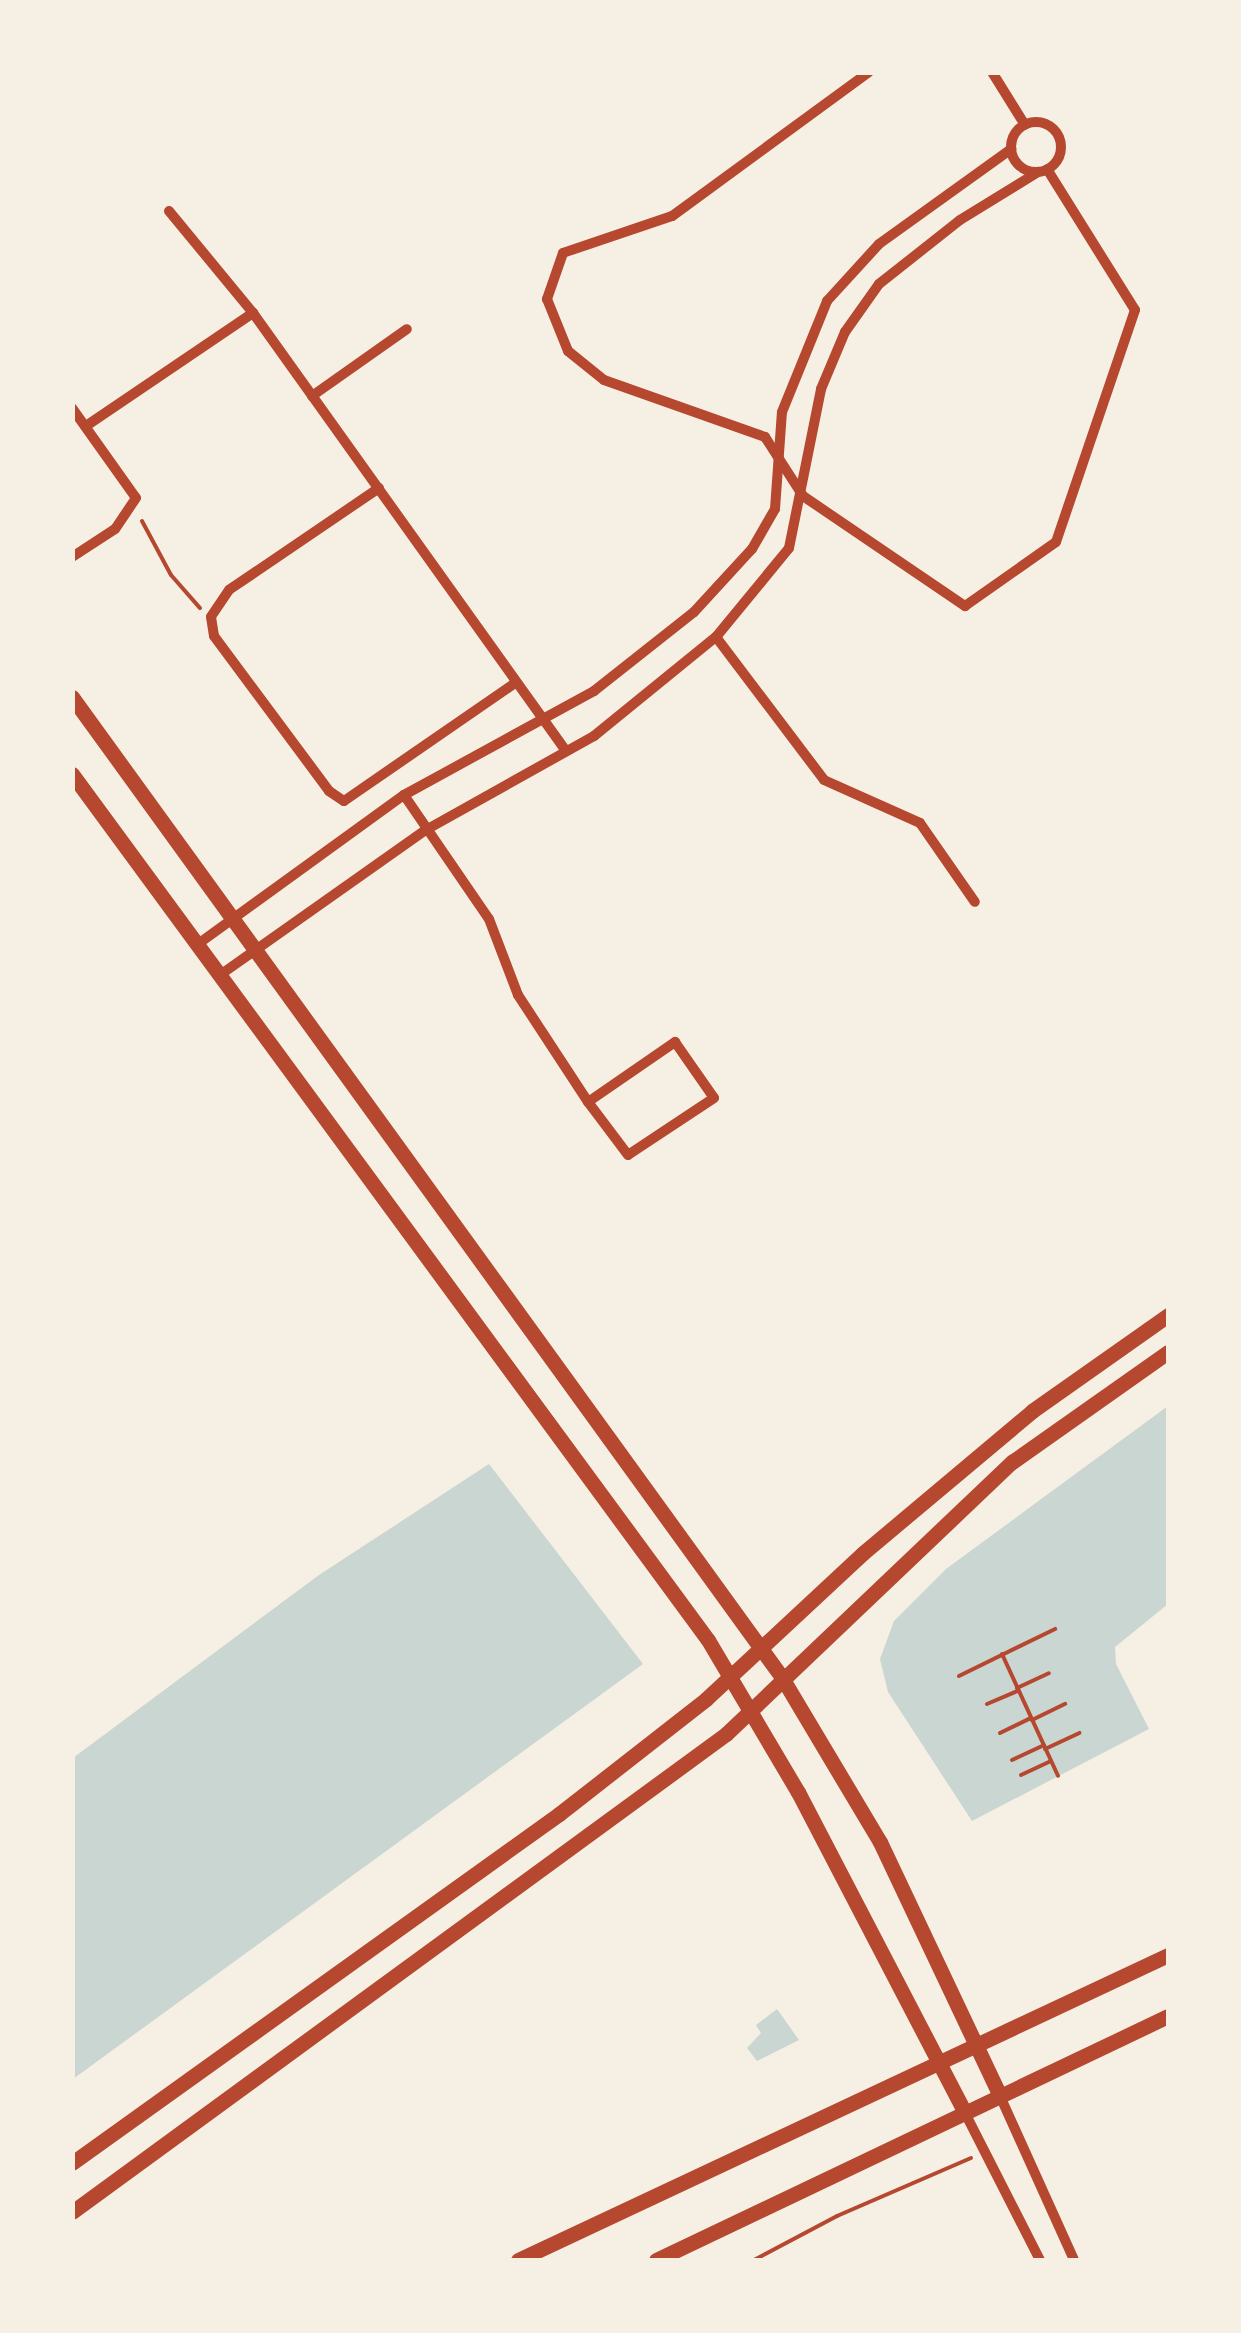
<!DOCTYPE html>
<html>
<head>
<meta charset="utf-8">
<style>
  body { margin:0 }
  #map { position:relative; width:1241px; height:2333px; overflow:hidden; background:#f6efe4; font-family:"Times New Roman",serif }
  div>[style] { position:absolute }
  .water>* { inset:0; background:#c9d6d2 }
  .path>* { height:4px; margin:-2px; padding:0 2px; transform-origin:2px; border-radius:2px; background:#b5482f }
  .minor>* { height:10px; margin:-5px; padding:0 5px; transform-origin:5px; border-radius:5px; background:#b5482f }
  .minor>.ring { margin:-5px; padding:0; box-sizing:content-box; background:none; border:10px solid #b5482f; border-radius:50% }
  .tertiary>* { height:15px; margin:-7.5px; padding:0 7.5px; transform-origin:7.5px; border-radius:7.5px; background:#b5482f }
  span { translate:-50% -50%; white-space:nowrap; text-align:center; line-height:1.15; -webkit-text-stroke:10px #f6efe4; paint-order:stroke }
  .frame { position:absolute; inset:0; border:75px solid #f6efe4; pointer-events:none }
</style>
</head>
<body>
<div id="map">
  <div class="water">
    <div style="clip-path:polygon(1168px 1406px,1168px 1604px,1115px 1647px,1116px 1664px,1149px 1729px,972px 1821px,888px 1692px,880px 1659px,894px 1621px,946px 1569px)"></div>
    <div style="clip-path:polygon(489px 1464px,643px 1664px,73px 2079px,73px 1758px,319px 1575px)"></div>
    <div style="clip-path:polygon(777px 2009px,799px 2040px,757px 2061px,747px 2048px,761px 2033px,756px 2025px)"></div>
  </div>
  <div class="path">
    <div style="left:142px;top:521px;width:61px;rotate:61.8deg"></div>
    <div style="left:171px;top:575px;width:44px;rotate:48.7deg"></div>
    <div style="left:1002px;top:1654px;width:134px;rotate:65.3deg"></div>
    <div style="left:959px;top:1676px;width:107px;rotate:-26.1deg"></div>
    <div style="left:1017px;top:1688px;width:35px;rotate:-25deg"></div>
    <div style="left:987px;top:1704px;width:34px;rotate:-23deg"></div>
    <div style="left:1032px;top:1720px;width:37px;rotate:-26deg"></div>
    <div style="left:1000px;top:1733px;width:34px;rotate:-26deg"></div>
    <div style="left:1045px;top:1749px;width:38px;rotate:-25deg"></div>
    <div style="left:1012px;top:1760px;width:35px;rotate:-25deg"></div>
    <div style="left:1021px;top:1775px;width:33px;rotate:-25deg"></div>
    <div style="left:754px;top:2260px;width:94px;rotate:-27.9deg"></div>
    <div style="left:837px;top:2216px;width:146px;rotate:-23.4deg"></div>
  </div>
  <div class="minor">
    <div style="left:869px;top:72px;width:244px;rotate:143.8deg"></div>
    <div style="left:672px;top:216px;width:115px;rotate:161.3deg"></div>
    <div style="left:563px;top:253px;width:49px;rotate:109.2deg"></div>
    <div style="left:547px;top:299px;width:56px;rotate:68deg"></div>
    <div style="left:568px;top:351px;width:46px;rotate:38.9deg"></div>
    <div style="left:604px;top:380px;width:171px;rotate:19.5deg"></div>
    <div style="left:765px;top:437px;width:70px;rotate:57.2deg"></div>
    <div style="left:803px;top:496px;width:196px;rotate:34.2deg"></div>
    <div style="left:965px;top:606px;width:111px;rotate:-35.1deg"></div>
    <div style="left:1056px;top:542px;width:245px;rotate:-71.2deg"></div>
    <div style="left:1135px;top:310px;width:166px;rotate:-122deg"></div>
    <div style="left:992px;top:72px;width:62px;rotate:58.1deg"></div>
    <div class="ring" style="left:1011px;top:122px;width:40px;height:40px"></div>
    <div style="left:169px;top:211px;width:132px;rotate:50.5deg"></div>
    <div style="left:253px;top:313px;width:538px;rotate:54.45deg"></div>
    <div style="left:312px;top:396px;width:116px;rotate:-35.2deg"></div>
    <div style="left:72px;top:408px;width:110px;rotate:54.6deg"></div>
    <div style="left:136px;top:498px;width:37px;rotate:124deg"></div>
    <div style="left:115px;top:529px;width:51px;rotate:146.9deg"></div>
    <div style="left:86px;top:426px;width:202px;rotate:-34.1deg"></div>
    <div style="left:379px;top:488px;width:181px;rotate:145.8deg"></div>
    <div style="left:229px;top:590px;width:32px;rotate:124deg"></div>
    <div style="left:211px;top:617px;width:19px;rotate:81deg"></div>
    <div style="left:214px;top:636px;width:193px;rotate:53.4deg"></div>
    <div style="left:329px;top:791px;width:18px;rotate:34deg"></div>
    <div style="left:344px;top:801px;width:208px;rotate:-34.6deg"></div>
    <div style="left:716px;top:637px;width:179px;rotate:52.9deg"></div>
    <div style="left:824px;top:780px;width:105px;rotate:24.1deg"></div>
    <div style="left:920px;top:823px;width:96px;rotate:55.2deg"></div>
    <div style="left:404px;top:795px;width:150px;rotate:55.6deg"></div>
    <div style="left:489px;top:919px;width:81px;rotate:69.1deg"></div>
    <div style="left:518px;top:995px;width:128px;rotate:56.8deg"></div>
    <div style="left:198px;top:944px;width:254px;rotate:-35.9deg"></div>
    <div style="left:404px;top:795px;width:217px;rotate:-28.7deg"></div>
    <div style="left:594px;top:691px;width:127px;rotate:-38.3deg"></div>
    <div style="left:694px;top:612px;width:86px;rotate:-47.4deg"></div>
    <div style="left:752px;top:549px;width:46px;rotate:-60.1deg"></div>
    <div style="left:775px;top:509px;width:97px;rotate:-85.9deg"></div>
    <div style="left:782px;top:412px;width:120px;rotate:-67.9deg"></div>
    <div style="left:827px;top:301px;width:77px;rotate:-47.6deg"></div>
    <div style="left:879px;top:244px;width:163px;rotate:-35.7deg"></div>
    <div style="left:220px;top:975px;width:250px;rotate:-35.2deg"></div>
    <div style="left:424px;top:831px;width:195px;rotate:-29.2deg"></div>
    <div style="left:594px;top:736px;width:157px;rotate:-39.1deg"></div>
    <div style="left:716px;top:637px;width:115px;rotate:-50.6deg"></div>
    <div style="left:789px;top:548px;width:162px;rotate:-78.6deg"></div>
    <div style="left:821px;top:389px;width:62px;rotate:-67.2deg"></div>
    <div style="left:845px;top:332px;width:59px;rotate:-54.7deg"></div>
    <div style="left:879px;top:284px;width:103px;rotate:-38.3deg"></div>
    <div style="left:960px;top:220px;width:92px;rotate:-31.6deg"></div>
    <div style="left:675px;top:1042px;width:68px;rotate:55.1deg"></div>
    <div style="left:714px;top:1098px;width:103px;rotate:146.5deg"></div>
    <div style="left:628px;top:1155px;width:66px;rotate:-127deg"></div>
    <div style="left:588px;top:1102px;width:106px;rotate:-34.6deg"></div>
    <div style="left:1000px;top:2096px;width:180px;rotate:65.7deg"></div>
    <div style="left:964px;top:2111px;width:167px;rotate:63deg"></div>
  </div>
  <div class="tertiary">
    <div style="left:72px;top:697px;width:1209px;rotate:54.09deg"></div>
    <div style="left:781px;top:1676px;width:193px;rotate:59.2deg"></div>
    <div style="left:880px;top:1842px;width:281px;rotate:64.7deg"></div>
    <div style="left:72px;top:774px;width:1074px;rotate:53.71deg"></div>
    <div style="left:708px;top:1640px;width:177px;rotate:59.4deg"></div>
    <div style="left:798px;top:1792px;width:360px;rotate:62.5deg"></div>
    <div style="left:72px;top:2163px;width:599px;rotate:-35.63deg"></div>
    <div style="left:559px;top:1814px;width:187px;rotate:-38deg"></div>
    <div style="left:706px;top:1699px;width:214px;rotate:-42.9deg"></div>
    <div style="left:863px;top:1553px;width:221px;rotate:-40deg"></div>
    <div style="left:1032px;top:1411px;width:166px;rotate:-35.2deg"></div>
    <div style="left:72px;top:2212px;width:810px;rotate:-36.16deg"></div>
    <div style="left:726px;top:1734px;width:395px;rotate:-43.6deg"></div>
    <div style="left:1012px;top:1462px;width:191px;rotate:-35.2deg"></div>
    <div style="left:518px;top:2260px;width:718px;rotate:-25.14deg"></div>
    <div style="left:656px;top:2260px;width:567px;rotate:-25.48deg"></div>
  </div>
  <div class="frame"></div>
</div>
</body>
</html>
